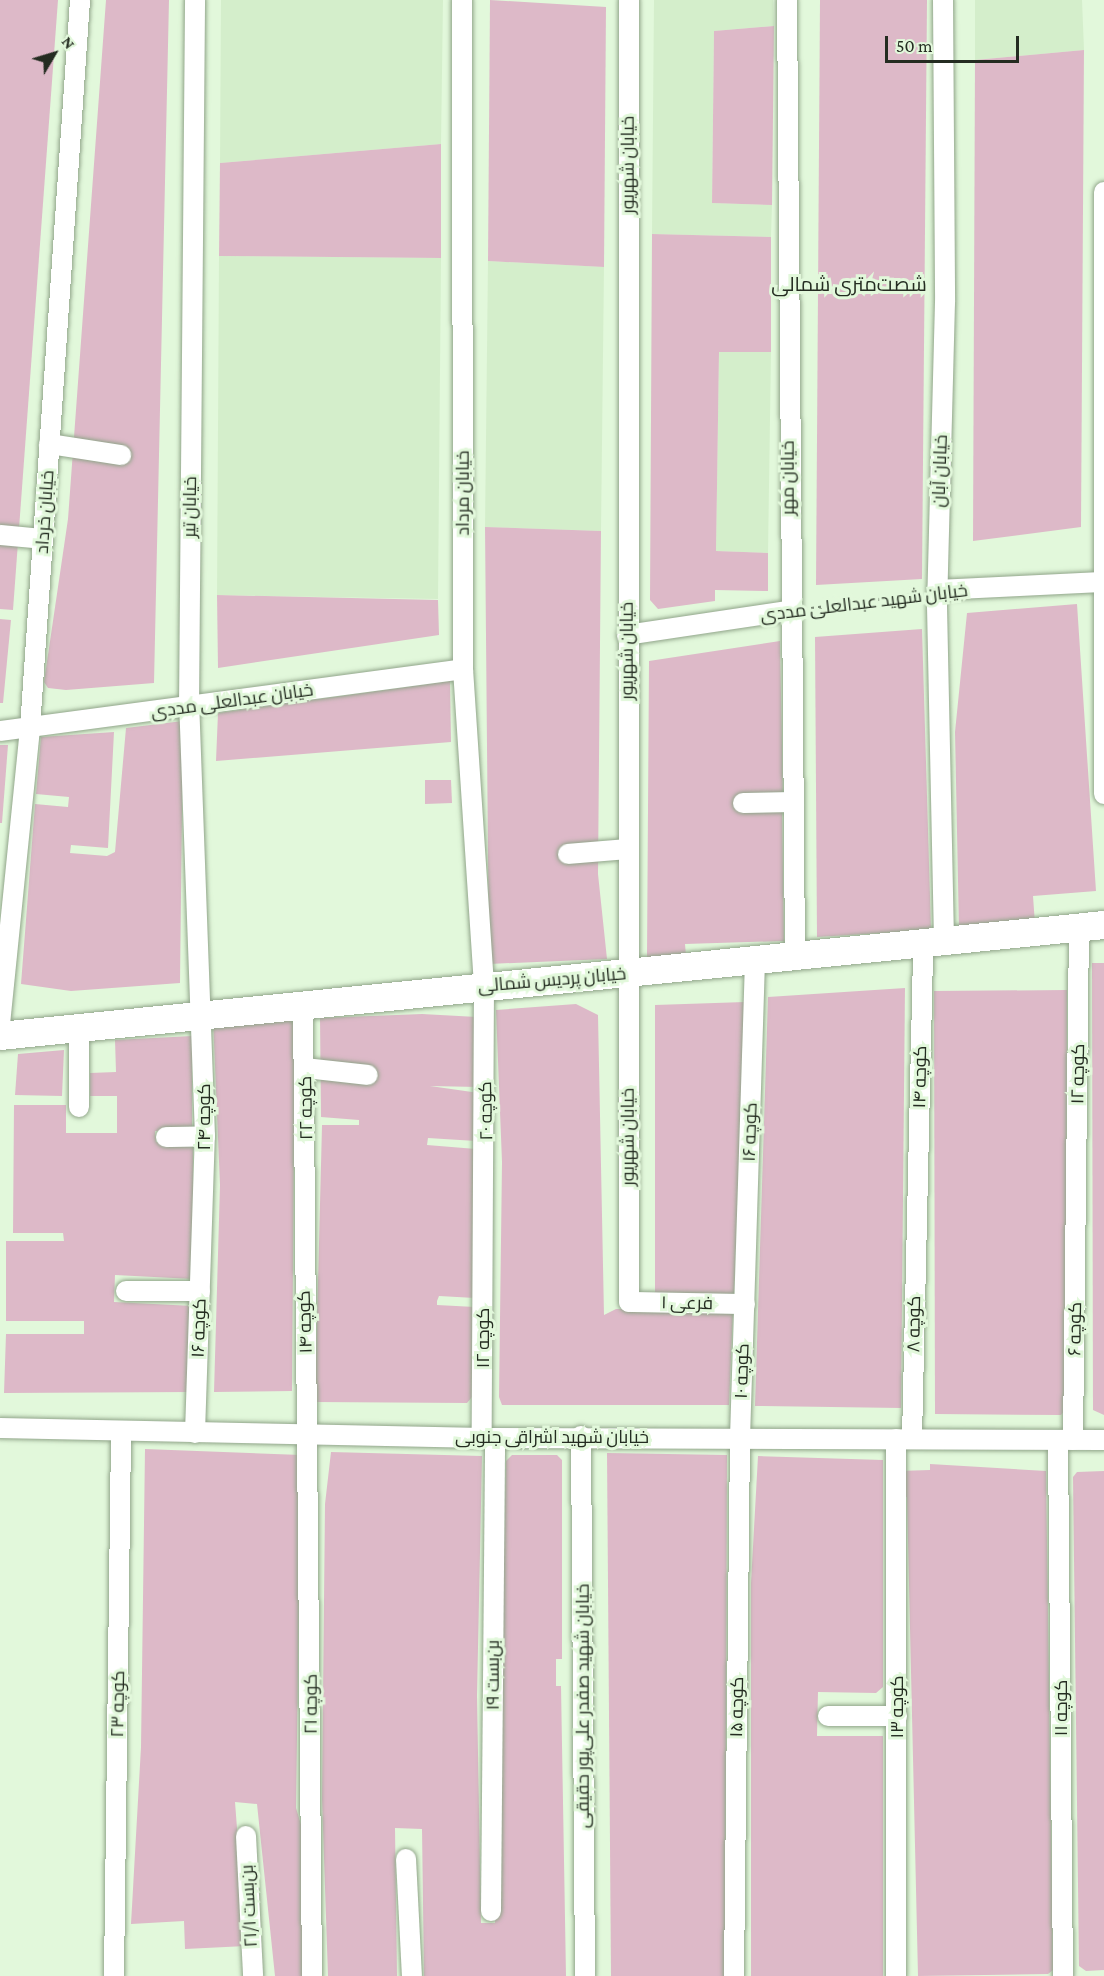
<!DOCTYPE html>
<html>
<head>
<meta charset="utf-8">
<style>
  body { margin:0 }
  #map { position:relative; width:1104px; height:1976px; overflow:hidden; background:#e2f8db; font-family:"Crimson Pro",Cairo,serif }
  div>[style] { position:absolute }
  .built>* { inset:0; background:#d4eecb }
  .building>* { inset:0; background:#ddb9c8 }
  .path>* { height:3px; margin-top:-1.5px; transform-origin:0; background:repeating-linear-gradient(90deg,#7a8875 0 3px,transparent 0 7.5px) }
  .roads { filter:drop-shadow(0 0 2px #91a58a) drop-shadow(0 0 2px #91a58a) }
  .street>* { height:20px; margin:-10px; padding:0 10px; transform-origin:10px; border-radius:10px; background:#fff }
  .secondary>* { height:28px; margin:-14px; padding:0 14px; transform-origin:14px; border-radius:14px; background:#fff }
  span { translate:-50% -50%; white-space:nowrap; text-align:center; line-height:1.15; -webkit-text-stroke:6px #e2f8db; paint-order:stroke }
  .street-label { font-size:18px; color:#242c21 }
  .neighbourhood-label { font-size:20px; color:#242c21 }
  .north { position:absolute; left:24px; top:24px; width:60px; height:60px; -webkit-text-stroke:4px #e2f8db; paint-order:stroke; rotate:52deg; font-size:16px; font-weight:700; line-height:24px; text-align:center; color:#242c21 }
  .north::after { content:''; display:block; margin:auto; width:21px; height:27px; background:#242c21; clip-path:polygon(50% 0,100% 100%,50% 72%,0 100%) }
  .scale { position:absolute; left:885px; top:36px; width:134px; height:27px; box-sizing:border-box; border:3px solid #242c21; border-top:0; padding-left:8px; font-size:18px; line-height:21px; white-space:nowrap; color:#242c21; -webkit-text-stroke:4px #e2f8db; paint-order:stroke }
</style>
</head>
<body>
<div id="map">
  <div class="built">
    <div style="clip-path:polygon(221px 0,443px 0,441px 144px,220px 163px)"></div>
    <div style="clip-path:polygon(654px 0,773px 0,774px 26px,714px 31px,712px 203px,772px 205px,771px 237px,652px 234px)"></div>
    <div style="clip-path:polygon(975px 0,1082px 0,1084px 50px,975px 60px)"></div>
    <div style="clip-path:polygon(219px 256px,441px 258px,438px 599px,217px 595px)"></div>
    <div style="clip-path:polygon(488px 261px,604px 267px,601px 531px,485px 527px)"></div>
    <div style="clip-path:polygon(719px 352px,771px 352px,768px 553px,716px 551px)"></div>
  </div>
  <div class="building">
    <div style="clip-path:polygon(0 0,58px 0,13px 610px,0 609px)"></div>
    <div style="clip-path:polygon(106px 0,169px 0,154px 683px,66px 690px,48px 688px,44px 682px,68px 519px)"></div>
    <div style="clip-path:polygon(490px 0,606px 7px,604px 267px,488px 261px)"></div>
    <div style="clip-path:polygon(820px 0,927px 0,922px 579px,816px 585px)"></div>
    <div style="clip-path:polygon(774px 26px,772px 205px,712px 203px,714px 31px)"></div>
    <div style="clip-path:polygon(1084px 50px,1081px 527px,973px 541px,975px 60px)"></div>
    <div style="clip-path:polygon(441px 144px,441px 258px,219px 256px,220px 163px)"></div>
    <div style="clip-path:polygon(652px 234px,771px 237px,771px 352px,719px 352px,717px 487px,716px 551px,768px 553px,768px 591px,715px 590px,715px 601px,658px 609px,650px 600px)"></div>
    <div style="clip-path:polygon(485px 527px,601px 531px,598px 874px,607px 959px,489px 964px)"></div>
    <div style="clip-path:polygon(217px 595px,438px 600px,439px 635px,218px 668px)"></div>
    <div style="clip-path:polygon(1077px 604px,1096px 891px,1033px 896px,1035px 924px,959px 930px,955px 732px,967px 613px)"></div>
    <div style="clip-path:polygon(0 619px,11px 620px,3px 703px,0 703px)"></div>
    <div style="clip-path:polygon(922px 629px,931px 930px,817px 937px,815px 637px)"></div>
    <div style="clip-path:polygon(780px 641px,783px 801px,735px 801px,735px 809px,782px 809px,784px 941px,685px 944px,686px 956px,647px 957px,649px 661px)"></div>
    <div style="clip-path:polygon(450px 681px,451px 742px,216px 761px,218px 713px)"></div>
    <div style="clip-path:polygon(183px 721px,180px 983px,71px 991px,21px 984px,35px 804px,68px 807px,69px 797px,36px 794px,41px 737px,114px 732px,108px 848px,71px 845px,70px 853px,107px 856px,115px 852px,126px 728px)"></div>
    <div style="clip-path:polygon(0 745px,8px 745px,2px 823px,0 823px)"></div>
    <div style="clip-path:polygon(425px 780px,451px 780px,452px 803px,425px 804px)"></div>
    <div style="clip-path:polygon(1092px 963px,1104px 963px,1104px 1415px,1093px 1410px)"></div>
    <div style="clip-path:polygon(905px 988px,901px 1408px,755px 1406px,768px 997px)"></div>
    <div style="clip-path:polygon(1067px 990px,1066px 1409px,1061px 1415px,935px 1414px,934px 991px)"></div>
    <div style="clip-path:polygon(745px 1002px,734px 1297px,655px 1294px,655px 1005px)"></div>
    <div style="clip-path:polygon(576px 1004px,598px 1015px,604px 1315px,616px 1309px,733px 1309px,729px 1405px,502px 1405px,499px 1397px,502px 1162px,496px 1010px)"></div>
    <div style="clip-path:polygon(295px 1013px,292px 1391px,214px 1392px,220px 1185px,213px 1019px)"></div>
    <div style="clip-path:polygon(422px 1014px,477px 1017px,478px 1087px,430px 1086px,479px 1093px,476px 1141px,428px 1138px,427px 1145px,476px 1149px,475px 1298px,439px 1296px,437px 1301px,437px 1305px,475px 1307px,472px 1397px,467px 1403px,315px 1402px,322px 1125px,359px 1125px,359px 1120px,321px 1117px,320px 1018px)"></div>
    <div style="clip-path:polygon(192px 1036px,192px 1131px,155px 1131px,156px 1142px,193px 1141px,193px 1279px,115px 1275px,114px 1302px,193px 1306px,192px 1392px,4px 1393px,6px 1334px,84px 1334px,84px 1321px,6px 1321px,6px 1241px,64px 1241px,63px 1233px,13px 1233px,14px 1105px,66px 1105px,66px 1133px,117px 1133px,117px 1096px,90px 1096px,90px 1073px,116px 1072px,115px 1040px)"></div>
    <div style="clip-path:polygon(64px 1050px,62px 1096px,15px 1095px,18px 1054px)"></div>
    <div style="clip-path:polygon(145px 1449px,301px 1455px,296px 1808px,303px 1831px,305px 1976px,275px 1976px,257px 1804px,235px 1802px,246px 1946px,185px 1949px,184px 1921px,131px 1924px,141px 1747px)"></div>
    <div style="clip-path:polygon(331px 1452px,482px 1456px,477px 1696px,481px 1923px,495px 1923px,506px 1461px,512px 1455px,557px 1455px,562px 1460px,562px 1659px,556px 1659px,556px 1686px,561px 1686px,566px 1976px,424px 1976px,422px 1829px,395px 1828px,397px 1976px,328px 1976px,322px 1799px,325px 1504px)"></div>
    <div style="clip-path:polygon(607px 1453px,727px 1455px,725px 1976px,611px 1976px)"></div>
    <div style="clip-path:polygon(758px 1456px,883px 1460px,883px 1687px,876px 1693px,818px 1692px,817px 1736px,883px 1736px,883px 1976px,751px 1976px,751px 1583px)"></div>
    <div style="clip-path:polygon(930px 1464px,1046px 1471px,1053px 1970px,1048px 1974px,918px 1976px,907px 1497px,898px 1498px,898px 1471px,930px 1470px)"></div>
    <div style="clip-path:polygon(1104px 1471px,1104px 1970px,1086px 1971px,1079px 1966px,1073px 1477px,1077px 1472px)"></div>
  </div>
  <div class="path">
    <div style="left:811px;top:608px;width:111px;rotate:-7.8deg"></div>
  </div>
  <div class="roads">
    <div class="street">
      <div style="left:462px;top:0;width:669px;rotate:89.91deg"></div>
      <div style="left:463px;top:669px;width:317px;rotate:86.2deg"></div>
      <div style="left:484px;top:985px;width:453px;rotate:90.3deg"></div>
      <div style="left:629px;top:0;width:1302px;rotate:90deg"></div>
      <div style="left:629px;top:1302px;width:116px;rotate:1deg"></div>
      <div style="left:787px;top:0;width:956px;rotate:89.52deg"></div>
      <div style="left:943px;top:0;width:302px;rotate:89.6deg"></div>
      <div style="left:945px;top:302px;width:304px;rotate:91.5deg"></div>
      <div style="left:937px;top:606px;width:336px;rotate:88.8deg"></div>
      <div style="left:1104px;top:192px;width:602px;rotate:90deg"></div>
      <div style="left:49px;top:444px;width:73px;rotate:8.7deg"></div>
      <div style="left:0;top:535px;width:43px;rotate:5.3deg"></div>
      <div style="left:937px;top:590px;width:165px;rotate:-2.8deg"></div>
      <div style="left:627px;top:635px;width:163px;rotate:-8.5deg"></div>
      <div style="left:0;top:731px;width:467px;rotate:-7.6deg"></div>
      <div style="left:743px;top:803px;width:51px;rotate:-1.1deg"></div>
      <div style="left:568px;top:854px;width:59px;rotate:-4.8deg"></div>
      <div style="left:303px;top:1004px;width:972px;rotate:89.47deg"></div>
      <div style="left:0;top:1024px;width:298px;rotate:-84.2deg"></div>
      <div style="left:30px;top:728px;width:730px;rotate:-86.07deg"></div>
      <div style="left:305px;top:1068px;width:63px;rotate:6.3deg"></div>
      <div style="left:79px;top:1107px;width:79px;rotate:-90deg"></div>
      <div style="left:166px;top:1137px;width:39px;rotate:-1deg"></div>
      <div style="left:126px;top:1291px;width:74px"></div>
      <div style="left:0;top:1428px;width:495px;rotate:1.2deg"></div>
      <div style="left:495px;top:1438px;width:609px;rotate:0.19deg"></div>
      <div style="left:195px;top:1433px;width:297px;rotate:-88.1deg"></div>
      <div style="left:205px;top:1136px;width:429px;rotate:-92.1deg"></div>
      <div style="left:189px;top:707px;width:707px;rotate:-89.51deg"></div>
      <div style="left:581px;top:1436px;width:540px;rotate:89.58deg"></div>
      <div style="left:912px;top:1439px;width:495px;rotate:-88.7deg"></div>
      <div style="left:1058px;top:1440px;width:536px;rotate:89.47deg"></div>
      <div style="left:1073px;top:1440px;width:510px;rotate:-89.33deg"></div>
      <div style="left:828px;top:1716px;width:69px"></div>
      <div style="left:246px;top:1836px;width:140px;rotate:87.1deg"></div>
      <div style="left:406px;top:1859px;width:117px;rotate:87.1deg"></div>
      <div style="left:491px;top:1911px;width:473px;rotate:-89.5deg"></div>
      <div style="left:114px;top:1976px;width:544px;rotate:-89.26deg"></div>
      <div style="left:734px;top:1976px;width:538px;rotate:-89.36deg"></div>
      <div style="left:740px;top:1438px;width:478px;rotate:-88.2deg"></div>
      <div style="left:896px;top:1976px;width:537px;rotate:-90deg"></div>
    </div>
    <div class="secondary">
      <div style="left:0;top:1036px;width:1110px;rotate:-5.74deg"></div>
    </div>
  </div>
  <div class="street-label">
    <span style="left:628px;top:165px;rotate:-90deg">خیابان شهریور</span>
    <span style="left:940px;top:471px;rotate:-88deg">خیابان آبان</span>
    <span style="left:788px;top:478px;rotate:-90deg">خیابان مهر</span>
    <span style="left:463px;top:493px;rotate:-90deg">خیابان مرداد</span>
    <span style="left:190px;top:507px;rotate:-89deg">خیابان تیر</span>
    <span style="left:45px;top:512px;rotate:-86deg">خیابان خرداد</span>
    <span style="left:864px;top:603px;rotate:-7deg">خیابان شهید عبدالعلی مددی</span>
    <span style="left:627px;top:651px;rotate:-90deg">خیابان شهریور</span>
    <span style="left:232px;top:701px;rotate:-8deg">خیابان عبدالعلی مددی</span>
    <span style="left:552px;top:980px;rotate:-5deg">خیابان پردیس شمالی</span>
    <span style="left:1078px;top:1074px;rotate:-89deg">کوچه ۱۲</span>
    <span style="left:920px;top:1077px;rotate:-89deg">کوچه ۱۴</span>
    <span style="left:306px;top:1108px;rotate:-91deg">کوچه ۲۲</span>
    <span style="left:486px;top:1111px;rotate:-91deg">کوچه ۲۰</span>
    <span style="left:204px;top:1117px;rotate:-90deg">کوچه ۲۴</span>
    <span style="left:750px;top:1132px;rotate:-88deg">کوچه ۱۶</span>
    <span style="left:628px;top:1137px;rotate:-90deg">خیابان شهریور</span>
    <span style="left:687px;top:1303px;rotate:1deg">فرعی ۱</span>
    <span style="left:305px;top:1322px;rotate:-92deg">کوچه ۱۴</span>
    <span style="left:914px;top:1324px;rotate:-89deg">کوچه ۸</span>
    <span style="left:199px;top:1328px;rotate:-88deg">کوچه ۱۶</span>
    <span style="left:1075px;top:1329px;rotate:-89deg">کوچه ۶</span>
    <span style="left:483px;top:1338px;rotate:-90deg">کوچه ۱۲</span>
    <span style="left:742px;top:1371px;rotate:-88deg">کوچه ۱۰</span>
    <span style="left:552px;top:1437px">خیابان شهید اشراقی جنوبی</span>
    <span style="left:493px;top:1675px;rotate:-90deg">بن‌بست ۱۹</span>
    <span style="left:118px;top:1704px;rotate:-89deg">کوچه ۲۳</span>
    <span style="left:311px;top:1704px;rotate:-90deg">کوچه ۲۱</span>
    <span style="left:583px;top:1706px;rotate:-90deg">خیابان شهید صفدر علی‌پور حقیقی</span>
    <span style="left:737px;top:1707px;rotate:-89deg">کوچه ۱۵</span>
    <span style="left:897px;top:1707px;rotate:-90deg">کوچه ۱۳</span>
    <span style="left:1061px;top:1708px;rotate:-90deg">کوچه ۱۱</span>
    <span style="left:249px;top:1906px;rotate:-93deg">بن‌بست ۲۱/۱</span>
  </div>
  <div class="neighbourhood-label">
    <span style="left:849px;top:284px">شصت‌متری شمالی</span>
  </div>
  <div class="north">N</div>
  <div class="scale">50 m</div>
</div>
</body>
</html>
